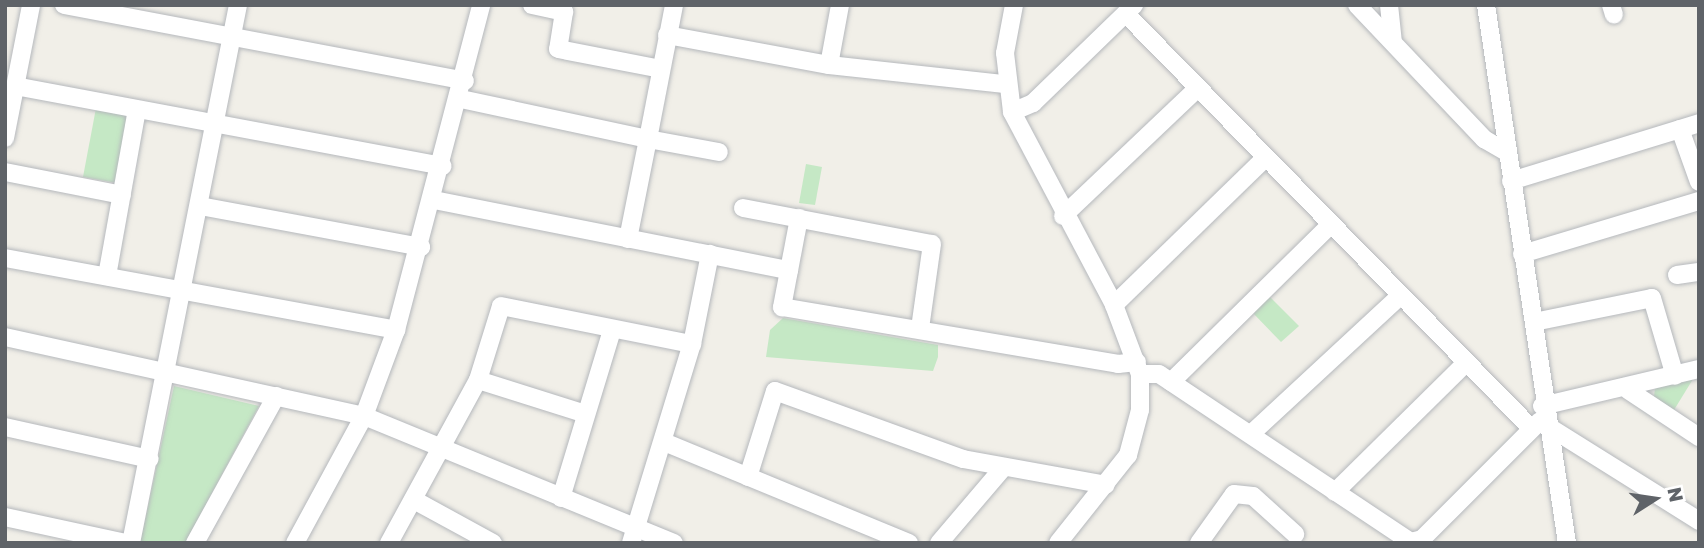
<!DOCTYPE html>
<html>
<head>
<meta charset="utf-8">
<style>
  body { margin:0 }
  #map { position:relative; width:1704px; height:548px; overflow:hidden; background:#f1efe8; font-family:"Golos Text",sans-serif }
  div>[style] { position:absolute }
  .green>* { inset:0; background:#c5e8c5 }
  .roads { filter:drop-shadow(0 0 2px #b5b8bc) drop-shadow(0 0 2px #b5b8bc) }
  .minor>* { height:18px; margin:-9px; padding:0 9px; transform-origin:9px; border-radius:9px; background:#fff }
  span { translate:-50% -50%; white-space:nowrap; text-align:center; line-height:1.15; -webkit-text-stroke:5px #fff; paint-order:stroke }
  .frame { position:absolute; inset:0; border:7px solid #5f6368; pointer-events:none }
  .north { position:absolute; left:1620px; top:464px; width:70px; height:70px; -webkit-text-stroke:5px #fff; paint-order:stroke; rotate:78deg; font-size:19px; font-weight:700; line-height:28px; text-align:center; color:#5f6368 }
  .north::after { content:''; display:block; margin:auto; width:24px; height:32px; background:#5f6368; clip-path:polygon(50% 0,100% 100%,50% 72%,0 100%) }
</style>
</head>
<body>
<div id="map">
  <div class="green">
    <div style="clip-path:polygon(96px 108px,130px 114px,117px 183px,83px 177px)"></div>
    <div style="clip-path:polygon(806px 164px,822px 167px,815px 205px,799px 203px)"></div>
    <div style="clip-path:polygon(1268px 295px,1299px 326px,1281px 342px,1251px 311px)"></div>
    <div style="clip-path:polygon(783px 318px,938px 345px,938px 357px,933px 371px,766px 357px,770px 330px)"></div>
    <div style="clip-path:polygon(1689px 376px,1693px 379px,1674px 410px,1654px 397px,1655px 387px)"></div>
    <div style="clip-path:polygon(174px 386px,259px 406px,185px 543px,140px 543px)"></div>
  </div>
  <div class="roads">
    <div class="minor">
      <div style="left:64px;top:5px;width:408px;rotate:10.7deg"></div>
      <div style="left:532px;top:5px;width:33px;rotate:12deg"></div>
      <div style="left:564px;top:12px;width:37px;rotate:99deg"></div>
      <div style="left:558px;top:49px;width:105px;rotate:11deg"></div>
      <div style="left:1014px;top:5px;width:49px;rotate:100.6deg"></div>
      <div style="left:1005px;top:53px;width:59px;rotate:83.2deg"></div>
      <div style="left:1012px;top:112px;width:218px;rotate:62.1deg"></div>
      <div style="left:1114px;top:305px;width:74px;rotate:69.4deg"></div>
      <div style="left:1140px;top:374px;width:36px;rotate:90deg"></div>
      <div style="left:1140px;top:410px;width:47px;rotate:104.9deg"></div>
      <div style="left:1128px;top:455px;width:112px;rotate:128.5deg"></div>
      <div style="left:1357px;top:5px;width:185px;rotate:46.5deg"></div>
      <div style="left:1484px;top:139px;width:24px;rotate:30deg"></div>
      <div style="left:1389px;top:5px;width:36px;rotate:84deg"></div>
      <div style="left:1486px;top:5px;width:544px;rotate:81.44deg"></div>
      <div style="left:1611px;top:5px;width:10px;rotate:73deg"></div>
      <div style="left:1128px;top:16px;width:576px;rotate:45.63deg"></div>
      <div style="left:667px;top:35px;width:165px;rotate:10.5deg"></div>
      <div style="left:829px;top:65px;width:177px;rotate:6.2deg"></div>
      <div style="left:829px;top:65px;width:61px;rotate:-79.6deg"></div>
      <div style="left:15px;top:86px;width:435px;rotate:10.6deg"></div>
      <div style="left:461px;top:99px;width:191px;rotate:12.1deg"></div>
      <div style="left:648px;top:139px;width:136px;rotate:-79deg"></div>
      <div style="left:1012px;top:112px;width:23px;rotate:-23deg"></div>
      <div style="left:1033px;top:103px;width:141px;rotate:-44.1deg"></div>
      <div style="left:1680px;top:129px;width:56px;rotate:70.3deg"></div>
      <div style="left:5px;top:138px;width:136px;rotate:-78.9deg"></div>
      <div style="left:5px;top:172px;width:119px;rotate:11.1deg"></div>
      <div style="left:1511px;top:181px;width:197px;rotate:-17.1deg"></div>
      <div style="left:434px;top:200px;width:362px;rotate:11.2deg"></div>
      <div style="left:200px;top:206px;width:225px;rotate:10.5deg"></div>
      <div style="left:743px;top:208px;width:192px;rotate:10.8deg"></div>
      <div style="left:932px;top:244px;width:85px;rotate:98.1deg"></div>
      <div style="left:1063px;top:216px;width:183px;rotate:-43.5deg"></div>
      <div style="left:799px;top:218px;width:91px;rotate:100.8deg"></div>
      <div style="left:782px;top:307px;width:341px;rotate:9.6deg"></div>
      <div style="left:1118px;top:364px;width:19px;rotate:-6deg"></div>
      <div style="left:628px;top:239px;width:102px;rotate:-78.7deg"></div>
      <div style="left:648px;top:139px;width:72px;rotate:10.4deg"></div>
      <div style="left:1522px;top:254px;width:185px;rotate:-16.7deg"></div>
      <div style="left:5px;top:258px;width:398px;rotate:10.4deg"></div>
      <div style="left:1677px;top:275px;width:22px;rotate:-8deg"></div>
      <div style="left:107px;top:276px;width:169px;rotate:-79.8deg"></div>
      <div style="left:1114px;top:305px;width:209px;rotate:-44.2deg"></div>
      <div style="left:1534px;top:322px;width:120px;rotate:-11.5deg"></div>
      <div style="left:1652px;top:298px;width:81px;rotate:73.6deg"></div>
      <div style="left:5px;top:337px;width:368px;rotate:12.4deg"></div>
      <div style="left:364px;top:416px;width:335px;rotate:22.3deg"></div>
      <div style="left:1140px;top:374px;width:19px"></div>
      <div style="left:1159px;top:374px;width:303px;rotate:33.7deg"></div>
      <div style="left:1411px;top:542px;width:11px;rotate:-15deg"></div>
      <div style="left:1422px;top:539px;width:167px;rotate:-45deg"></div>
      <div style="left:478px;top:380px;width:113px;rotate:17.5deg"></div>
      <div style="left:1171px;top:382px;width:222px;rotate:-44.6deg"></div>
      <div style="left:1628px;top:390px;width:85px;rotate:33.5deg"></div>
      <div style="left:1542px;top:406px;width:161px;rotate:-13.3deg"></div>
      <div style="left:1546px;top:425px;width:181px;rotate:32.1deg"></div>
      <div style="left:5px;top:427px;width:148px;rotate:12.5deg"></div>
      <div style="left:1252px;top:433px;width:200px;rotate:-42.8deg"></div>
      <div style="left:664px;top:442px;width:265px;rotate:22.4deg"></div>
      <div style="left:748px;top:477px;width:90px;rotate:-72.6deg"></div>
      <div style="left:775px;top:391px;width:200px;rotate:19.9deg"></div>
      <div style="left:963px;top:459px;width:145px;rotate:10.3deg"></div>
      <div style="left:1335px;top:492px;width:182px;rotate:-44.6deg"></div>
      <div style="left:561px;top:498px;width:176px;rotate:-73.1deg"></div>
      <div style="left:414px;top:500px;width:90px;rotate:28.6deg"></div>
      <div style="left:5px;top:517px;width:123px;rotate:12.2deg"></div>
      <div style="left:131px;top:543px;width:549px;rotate:-78.75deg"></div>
      <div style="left:195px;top:543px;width:168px;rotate:-61.1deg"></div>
      <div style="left:295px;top:543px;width:145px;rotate:-61.5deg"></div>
      <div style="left:364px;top:416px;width:92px;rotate:-69.6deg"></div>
      <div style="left:396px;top:330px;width:336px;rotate:-75.3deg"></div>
      <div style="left:389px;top:543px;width:186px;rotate:-61.4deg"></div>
      <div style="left:478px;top:380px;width:77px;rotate:-72.7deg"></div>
      <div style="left:501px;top:306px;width:195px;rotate:11.3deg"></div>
      <div style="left:631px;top:543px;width:208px;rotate:-73deg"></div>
      <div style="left:692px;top:344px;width:92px;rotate:-78.7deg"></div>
      <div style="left:939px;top:543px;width:99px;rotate:-49.5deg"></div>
      <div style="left:1199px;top:543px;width:60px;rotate:-54.5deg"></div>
      <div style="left:1234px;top:494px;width:19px;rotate:6deg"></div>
      <div style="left:1253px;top:496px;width:57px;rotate:42.1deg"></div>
    </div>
  </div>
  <div class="frame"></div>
  <div class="north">N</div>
</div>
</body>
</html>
